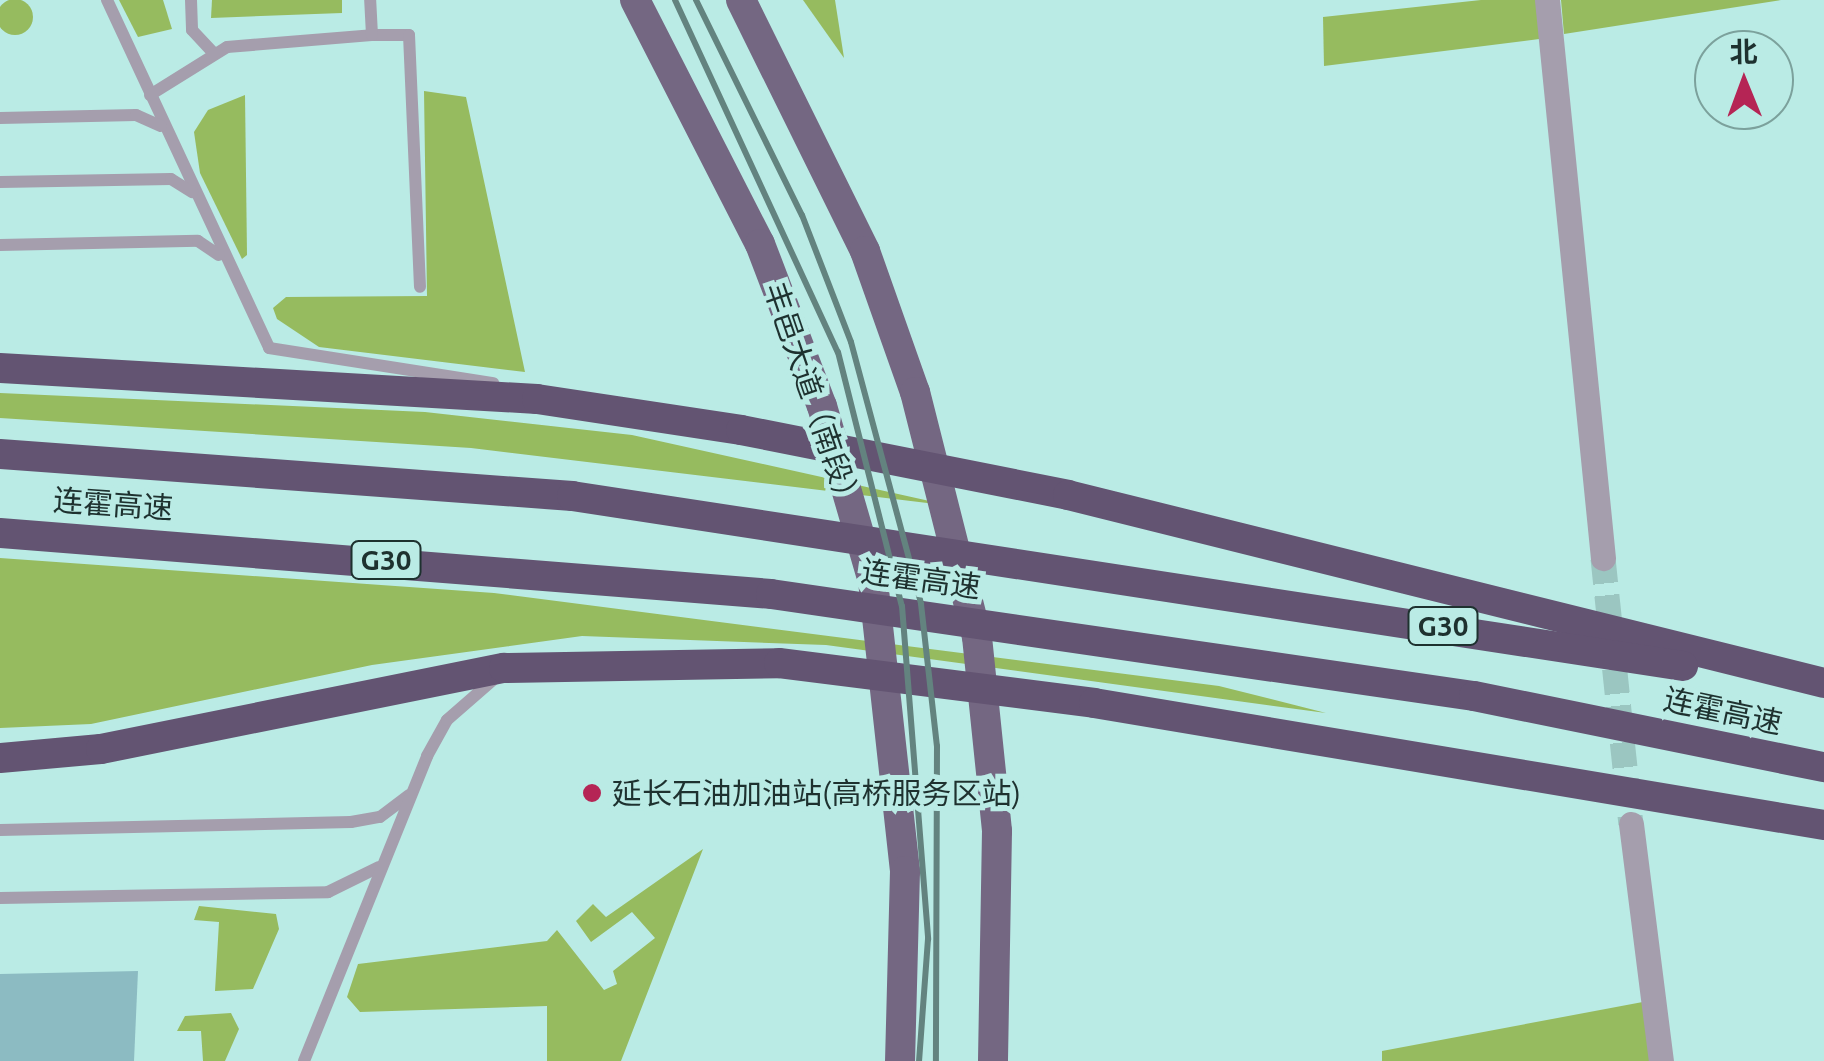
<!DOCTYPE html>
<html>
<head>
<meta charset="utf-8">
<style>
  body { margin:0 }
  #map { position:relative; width:1824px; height:1061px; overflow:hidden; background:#baebe5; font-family:Ubuntu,"Noto Sans SC",sans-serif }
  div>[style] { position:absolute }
  .green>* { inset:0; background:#96bb5f }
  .round { border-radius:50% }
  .building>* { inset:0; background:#8cbbc2 }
  .street-tunnel>* { height:25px; margin-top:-12.5px; transform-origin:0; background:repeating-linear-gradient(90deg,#9bc6c1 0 25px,transparent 0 37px) }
  .lane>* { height:12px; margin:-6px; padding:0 6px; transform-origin:6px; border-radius:6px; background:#a59ead }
  .street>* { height:25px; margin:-12.5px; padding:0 12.5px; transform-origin:12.5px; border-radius:12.5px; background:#a59ead }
  .primary>* { height:30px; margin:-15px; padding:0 15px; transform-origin:15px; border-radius:15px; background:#746782 }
  .highway>* { height:30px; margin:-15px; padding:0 15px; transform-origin:15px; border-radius:15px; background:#635472 }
  .rail>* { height:6px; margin:-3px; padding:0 3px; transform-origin:3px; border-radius:3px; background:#63837f }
  .dots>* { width:28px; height:28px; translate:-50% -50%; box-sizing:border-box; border:5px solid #baebe5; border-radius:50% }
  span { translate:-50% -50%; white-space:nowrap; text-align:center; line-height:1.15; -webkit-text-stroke:10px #baebe5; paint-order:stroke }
  .shield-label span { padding:2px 8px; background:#baebe5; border:2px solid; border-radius:8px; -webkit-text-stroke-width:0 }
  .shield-label { font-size:28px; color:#1e312f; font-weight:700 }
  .street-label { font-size:30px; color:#1e312f }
  .poi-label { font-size:30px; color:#1e312f }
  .left { translate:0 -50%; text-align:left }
  .north { position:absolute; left:1694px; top:30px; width:100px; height:100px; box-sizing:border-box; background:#baebe5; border:2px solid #7ca19c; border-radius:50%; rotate:359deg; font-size:28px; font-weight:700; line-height:40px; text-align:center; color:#1e312f }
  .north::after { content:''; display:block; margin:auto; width:35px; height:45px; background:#b52555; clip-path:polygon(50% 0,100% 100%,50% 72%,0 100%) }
</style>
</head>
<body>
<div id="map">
  <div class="green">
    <div class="round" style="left:-3px;top:-1px;width:36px;height:36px"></div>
    <div style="clip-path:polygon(119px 0,163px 0,172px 29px,138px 37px)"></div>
    <div style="clip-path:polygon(212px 0,342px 0,342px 13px,211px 18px)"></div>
    <div style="clip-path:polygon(803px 0,835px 0,844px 58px)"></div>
    <div style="clip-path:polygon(1481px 0,1543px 0,1547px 38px,1324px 66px,1323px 17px)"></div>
    <div style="clip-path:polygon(1561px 0,1781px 0,1564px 34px)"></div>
    <div style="clip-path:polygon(424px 91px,466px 97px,525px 372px,319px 347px,277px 319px,273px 308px,286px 297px,427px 296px)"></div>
    <div style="clip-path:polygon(245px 95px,247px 255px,242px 259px,200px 173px,194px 132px,208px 110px)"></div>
    <div style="clip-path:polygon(0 393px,425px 412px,632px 435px,952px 506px,471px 448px,0 418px)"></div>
    <div style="clip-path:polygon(0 558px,494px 593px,1219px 686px,1326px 713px,826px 645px,582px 636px,372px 665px,91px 724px,0 728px)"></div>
    <div style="clip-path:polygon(703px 849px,621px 1061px,547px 1061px,547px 1006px,360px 1012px,347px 997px,358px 964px,547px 941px,557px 930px,604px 990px,617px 984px,613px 971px,655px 938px,632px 912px,591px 942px,576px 921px,593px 904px,606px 917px)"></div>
    <div style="clip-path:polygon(199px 906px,276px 914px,279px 929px,253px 989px,215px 991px,219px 922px,194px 920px)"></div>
    <div style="clip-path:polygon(1648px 1001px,1654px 1061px,1382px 1061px,1382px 1051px)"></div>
    <div style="clip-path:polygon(231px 1013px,239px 1029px,225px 1061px,203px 1061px,201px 1031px,177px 1031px,185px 1016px)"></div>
  </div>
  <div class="building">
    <div style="clip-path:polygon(138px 971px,134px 1061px,0 1061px,0 974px)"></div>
  </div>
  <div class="street-tunnel">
    <div style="left:1603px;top:558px;width:267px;rotate:84deg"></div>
  </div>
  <div class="lane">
    <div style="left:107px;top:0;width:384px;rotate:65deg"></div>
    <div style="left:269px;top:348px;width:227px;rotate:8.9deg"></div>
    <div style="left:191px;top:0;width:30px;rotate:88deg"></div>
    <div style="left:192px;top:30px;width:33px;rotate:47deg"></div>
    <div style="left:372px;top:35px;width:37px"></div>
    <div style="left:409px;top:35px;width:252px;rotate:87.5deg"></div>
    <div style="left:150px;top:95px;width:91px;rotate:-31.9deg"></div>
    <div style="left:227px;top:47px;width:145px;rotate:-4.7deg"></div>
    <div style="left:372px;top:35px;width:35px;rotate:-93deg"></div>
    <div style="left:0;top:118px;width:136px;rotate:-1.3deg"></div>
    <div style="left:136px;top:115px;width:27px;rotate:24deg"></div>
    <div style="left:0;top:182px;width:171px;rotate:-1deg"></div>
    <div style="left:171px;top:179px;width:25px;rotate:32deg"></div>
    <div style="left:0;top:245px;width:198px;rotate:-1.2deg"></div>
    <div style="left:198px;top:241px;width:25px;rotate:34deg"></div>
    <div style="left:0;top:830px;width:351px;rotate:-1.3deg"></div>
    <div style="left:351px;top:822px;width:29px;rotate:-10deg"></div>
    <div style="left:380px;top:817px;width:36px;rotate:-37deg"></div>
    <div style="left:0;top:898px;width:328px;rotate:-1deg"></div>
    <div style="left:328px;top:892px;width:57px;rotate:-26.1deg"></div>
    <div style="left:304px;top:1061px;width:329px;rotate:-68deg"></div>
    <div style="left:427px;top:756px;width:41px;rotate:-60.9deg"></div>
    <div style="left:447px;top:720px;width:62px;rotate:-41.1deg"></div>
  </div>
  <div class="street">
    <div style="left:1547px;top:0;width:561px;rotate:84.27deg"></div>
    <div style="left:1631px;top:824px;width:239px;rotate:82.8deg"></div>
  </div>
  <div class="primary">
    <div style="left:635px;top:0;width:274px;rotate:62.9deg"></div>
    <div style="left:760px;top:244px;width:173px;rotate:69.1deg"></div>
    <div style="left:822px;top:406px;width:182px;rotate:73.8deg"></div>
    <div style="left:873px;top:581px;width:292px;rotate:83.7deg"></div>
    <div style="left:905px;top:871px;width:190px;rotate:91.5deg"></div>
    <div style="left:741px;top:0;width:280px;rotate:63.7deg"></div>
    <div style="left:865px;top:251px;width:150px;rotate:70.5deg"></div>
    <div style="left:915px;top:392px;width:253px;rotate:75.8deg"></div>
    <div style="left:977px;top:637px;width:195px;rotate:84.1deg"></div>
    <div style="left:997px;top:831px;width:230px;rotate:91deg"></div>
  </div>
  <div class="highway">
    <div style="left:0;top:368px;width:538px;rotate:3.3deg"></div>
    <div style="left:537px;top:399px;width:206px;rotate:8.6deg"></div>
    <div style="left:741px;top:430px;width:333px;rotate:11.2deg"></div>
    <div style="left:1068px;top:495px;width:779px;rotate:13.96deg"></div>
    <div style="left:0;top:454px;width:574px;rotate:4.2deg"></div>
    <div style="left:572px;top:496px;width:1124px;rotate:8.7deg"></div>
    <div style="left:0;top:533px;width:773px;rotate:4.52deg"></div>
    <div style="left:771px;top:594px;width:710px;rotate:8.26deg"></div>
    <div style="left:1474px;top:696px;width:357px;rotate:11.5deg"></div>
    <div style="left:0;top:758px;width:101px;rotate:-5.1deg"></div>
    <div style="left:101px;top:749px;width:411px;rotate:-11.4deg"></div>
    <div style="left:504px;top:668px;width:275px;rotate:-1deg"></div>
    <div style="left:779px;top:663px;width:318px;rotate:7.2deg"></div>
    <div style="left:1094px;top:703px;width:740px;rotate:9.49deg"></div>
  </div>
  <div class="rail">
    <div style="left:675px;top:0;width:388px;rotate:65.2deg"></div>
    <div style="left:838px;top:352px;width:262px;rotate:75.9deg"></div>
    <div style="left:902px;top:606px;width:334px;rotate:85.5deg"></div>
    <div style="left:928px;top:939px;width:122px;rotate:94.2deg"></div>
    <div style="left:696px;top:0;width:240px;rotate:63.8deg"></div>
    <div style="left:802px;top:215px;width:136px;rotate:68.9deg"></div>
    <div style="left:851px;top:342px;width:271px;rotate:75deg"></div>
    <div style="left:921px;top:604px;width:143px;rotate:83.6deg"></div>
    <div style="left:937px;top:746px;width:315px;rotate:90.2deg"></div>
  </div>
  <div class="dots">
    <div style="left:592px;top:793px;background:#b52555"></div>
  </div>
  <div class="shield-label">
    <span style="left:386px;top:560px">G30</span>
    <span style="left:1443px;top:626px">G30</span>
  </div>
  <div class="street-label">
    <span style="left:813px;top:397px;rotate:71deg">丰邑大道（南段）</span>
    <span style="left:113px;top:504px;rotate:4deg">连霍高速</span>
    <span style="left:921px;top:579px;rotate:8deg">连霍高速</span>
    <span style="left:1723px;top:711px;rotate:12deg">连霍高速</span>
  </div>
  <div class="poi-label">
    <span class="left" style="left:612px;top:793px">延长石油加油站(高桥服务区站)</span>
  </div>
  <div class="north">北</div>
</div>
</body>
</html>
